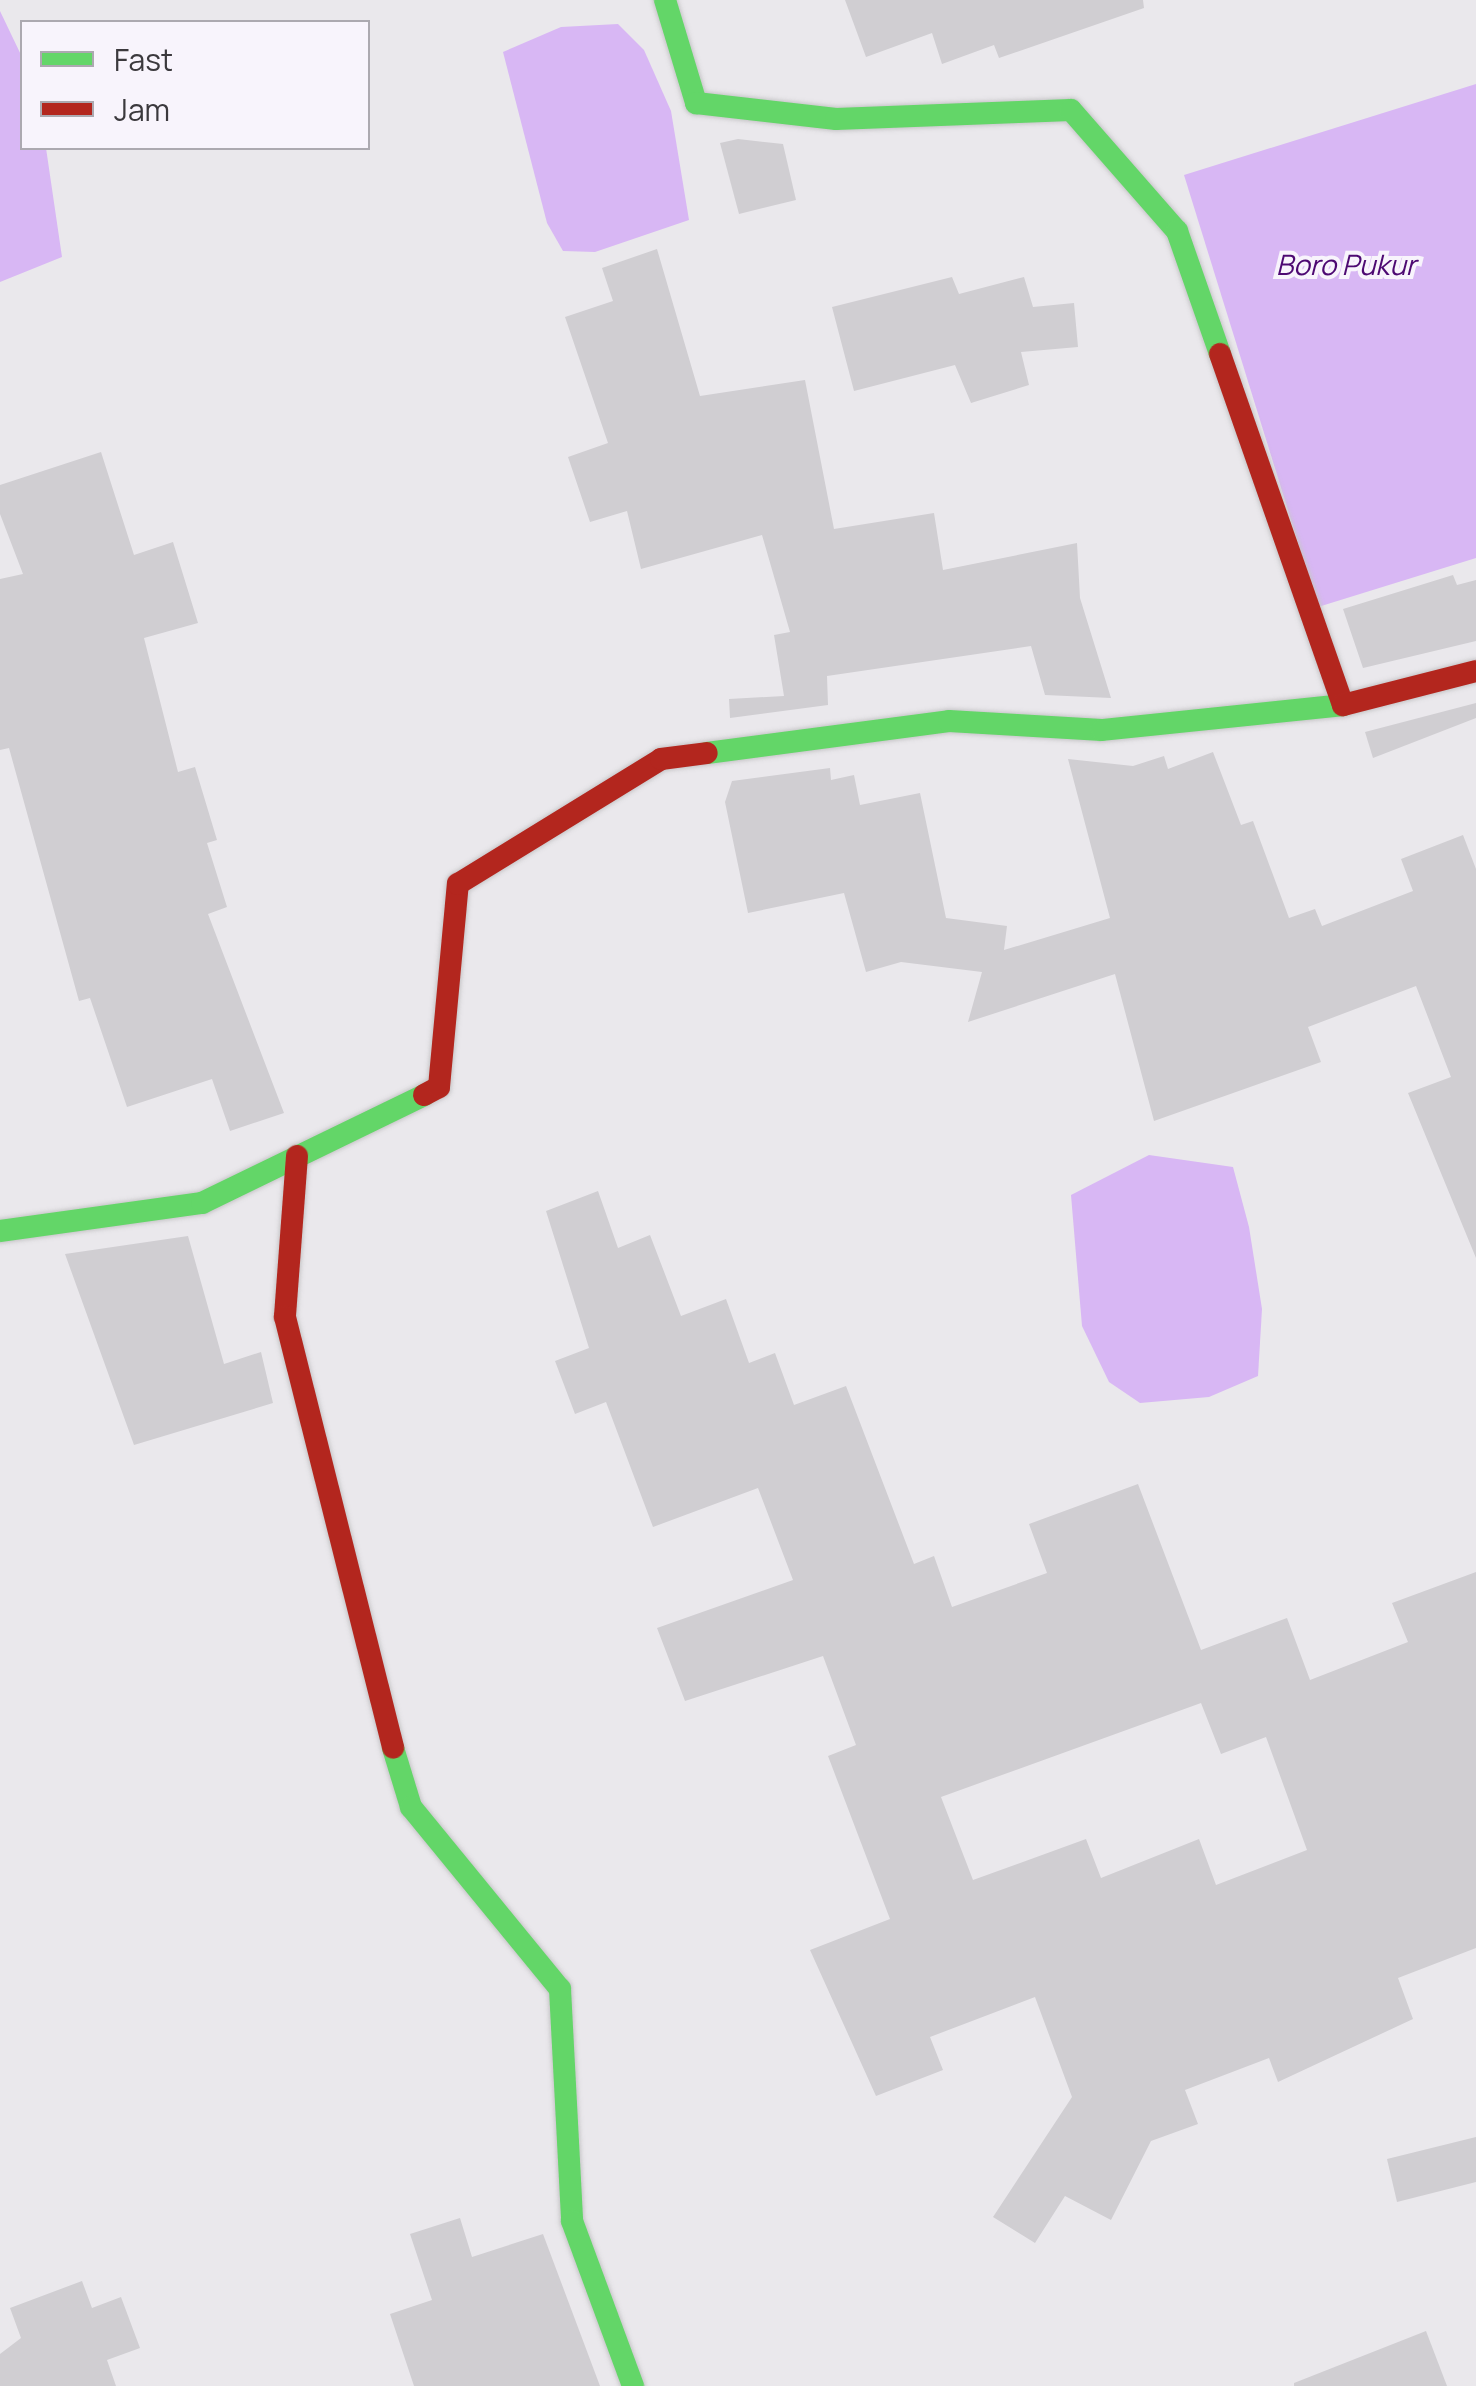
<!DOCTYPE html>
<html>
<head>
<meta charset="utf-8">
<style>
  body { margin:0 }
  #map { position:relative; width:1476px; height:2386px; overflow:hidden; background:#eae8ec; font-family:Manrope,sans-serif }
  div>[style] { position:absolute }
  .water>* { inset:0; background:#d8b7f4 }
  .building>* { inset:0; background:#d0ced2 }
  .roads { filter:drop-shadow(0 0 2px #c7c6c8) drop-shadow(0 0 2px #c7c6c8) }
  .fast>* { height:22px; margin:-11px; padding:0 11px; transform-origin:11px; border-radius:11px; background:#63d668 }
  .jam>* { height:22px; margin:-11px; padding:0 11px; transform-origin:11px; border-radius:11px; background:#b3261e }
  span { translate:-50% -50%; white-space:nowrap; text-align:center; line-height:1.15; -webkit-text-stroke:8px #f8f4fc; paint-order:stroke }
  .water-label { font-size:28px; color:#4d0972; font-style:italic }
  .legend { position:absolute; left:20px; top:20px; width:350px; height:130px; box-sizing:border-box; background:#f8f4fc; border:2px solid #aca9b0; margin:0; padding:12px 18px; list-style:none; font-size:30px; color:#3b393d }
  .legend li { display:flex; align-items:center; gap:20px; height:50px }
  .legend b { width:50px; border:2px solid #aca9b0 }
</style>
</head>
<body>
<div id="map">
  <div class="water">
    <div style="clip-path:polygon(0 11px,22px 57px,22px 148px,46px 148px,62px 257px,0 282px)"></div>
    <div style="clip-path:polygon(618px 24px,644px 50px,671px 111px,689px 220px,595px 252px,563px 251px,547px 223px,503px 52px,561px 27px)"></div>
    <div style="clip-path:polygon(1476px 84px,1476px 558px,1318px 607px,1184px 175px)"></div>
    <div style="clip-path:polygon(1149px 1155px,1233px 1167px,1249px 1227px,1262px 1309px,1258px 1376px,1209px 1397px,1140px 1403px,1109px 1382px,1082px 1326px,1071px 1195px)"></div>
  </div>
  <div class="building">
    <div style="clip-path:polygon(845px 0,1143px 0,1144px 8px,999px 58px,994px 45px,942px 64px,932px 33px,866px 57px)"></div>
    <div style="clip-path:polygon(738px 139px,783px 144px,796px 200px,739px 214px,720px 143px)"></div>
    <div style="clip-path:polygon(657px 249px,700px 396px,805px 380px,834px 529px,934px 513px,943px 570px,1077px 543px,1080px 598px,1111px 698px,1045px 695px,1031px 646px,827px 676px,828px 705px,730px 718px,729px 699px,784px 696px,774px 635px,790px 632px,762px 535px,641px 569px,627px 511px,590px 522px,568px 457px,608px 443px,565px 317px,613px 301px,602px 268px)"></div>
    <div style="clip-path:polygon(952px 277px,959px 294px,1024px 277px,1033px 307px,1074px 303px,1078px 347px,1021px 352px,1029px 385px,971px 403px,955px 365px,854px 391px,832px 307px)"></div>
    <div style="clip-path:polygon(101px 452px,134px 555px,173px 542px,198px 623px,144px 638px,178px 772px,195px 767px,217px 840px,207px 843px,227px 907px,208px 914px,284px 1113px,230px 1131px,212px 1079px,127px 1107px,90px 998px,79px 1001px,9px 748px,0 750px,0 579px,23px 574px,0 514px,0 485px)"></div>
    <div style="clip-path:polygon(1453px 575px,1457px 585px,1476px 580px,1476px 641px,1363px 668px,1343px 609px)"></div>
    <div style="clip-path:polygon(1476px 703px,1476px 718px,1373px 758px,1365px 732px)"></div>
    <div style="clip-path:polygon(1213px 752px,1241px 825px,1253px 821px,1289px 918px,1315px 909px,1322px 926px,1413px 891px,1401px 859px,1463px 835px,1476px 869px,1476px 1258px,1408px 1093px,1451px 1077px,1416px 986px,1308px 1027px,1321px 1062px,1154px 1121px,1115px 974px,968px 1022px,982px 972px,901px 962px,866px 972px,844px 893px,748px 913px,725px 802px,732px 781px,830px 768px,831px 780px,854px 775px,860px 805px,920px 793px,946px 918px,1007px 926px,1004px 950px,1110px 918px,1068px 759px,1133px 766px,1164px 756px,1168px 769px)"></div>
    <div style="clip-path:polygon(evenodd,598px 1191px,618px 1248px,650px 1235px,681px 1316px,726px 1299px,749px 1363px,775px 1353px,794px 1405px,846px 1386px,914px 1564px,934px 1556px,952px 1607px,1047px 1573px,1029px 1524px,1138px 1484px,1201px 1650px,1287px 1618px,1310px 1680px,1408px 1642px,1392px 1603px,1476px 1572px,1476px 1948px,1398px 1978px,1413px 2019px,1278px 2082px,1269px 2058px,1185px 2090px,1198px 2124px,1151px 2141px,1111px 2220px,1065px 2196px,1035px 2243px,993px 2217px,1072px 2097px,1035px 1997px,930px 2037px,943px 2070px,876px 2096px,810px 1950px,890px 1919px,828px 1756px,856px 1745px,823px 1656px,685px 1701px,657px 1628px,793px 1580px,758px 1488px,653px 1527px,606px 1402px,575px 1414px,555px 1361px,589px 1348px,546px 1211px,598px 1191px,1201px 1703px,1221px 1754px,1266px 1737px,1307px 1850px,1216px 1885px,1199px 1839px,1101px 1878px,1086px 1839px,973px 1880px,941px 1797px,1201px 1703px)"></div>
    <div style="clip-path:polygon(188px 1236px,224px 1364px,261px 1352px,273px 1403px,134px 1445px,65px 1254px)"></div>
    <div style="clip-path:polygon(1476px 2137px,1476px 2182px,1397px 2202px,1387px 2159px)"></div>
    <div style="clip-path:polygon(460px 2218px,472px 2257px,543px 2234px,600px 2386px,414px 2386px,390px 2314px,432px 2300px,410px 2234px)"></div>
    <div style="clip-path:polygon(82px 2281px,92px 2308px,121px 2297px,140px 2348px,107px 2360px,116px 2386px,0 2386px,0 2354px,21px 2338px,10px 2308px)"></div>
    <div style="clip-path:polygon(1426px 2331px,1447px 2386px,1294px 2386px,1294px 2383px)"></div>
  </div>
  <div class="roads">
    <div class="fast">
      <div style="left:665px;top:0;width:108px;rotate:73.2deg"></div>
      <div style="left:696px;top:103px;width:141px;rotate:6.5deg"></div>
      <div style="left:836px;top:119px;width:235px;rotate:-2.2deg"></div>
      <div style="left:1071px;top:110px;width:161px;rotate:48.8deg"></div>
      <div style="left:1177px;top:231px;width:130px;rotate:70.7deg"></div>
      <div style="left:707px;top:753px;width:244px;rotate:-7.5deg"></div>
      <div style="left:949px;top:721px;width:153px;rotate:3.4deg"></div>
      <div style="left:1102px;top:730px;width:242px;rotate:-5.9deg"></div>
      <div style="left:0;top:1231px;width:204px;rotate:-7.9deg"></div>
      <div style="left:202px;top:1203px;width:247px;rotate:-25.9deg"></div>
      <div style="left:393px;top:1748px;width:62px;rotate:73deg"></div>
      <div style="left:411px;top:1807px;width:235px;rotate:50.7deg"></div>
      <div style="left:560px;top:1989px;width:232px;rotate:87deg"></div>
      <div style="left:572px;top:2221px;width:176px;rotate:69.7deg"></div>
    </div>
    <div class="jam">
      <div style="left:1220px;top:354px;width:372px;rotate:70.7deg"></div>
      <div style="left:1343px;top:705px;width:137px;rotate:-14.3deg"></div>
      <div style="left:424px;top:1095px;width:17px;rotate:-28deg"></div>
      <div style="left:439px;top:1087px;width:204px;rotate:-84.7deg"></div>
      <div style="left:458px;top:884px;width:238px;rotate:-31.6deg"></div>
      <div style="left:661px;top:759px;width:46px;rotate:-7.4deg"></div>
      <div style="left:297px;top:1156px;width:161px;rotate:94.3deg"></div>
      <div style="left:285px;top:1317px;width:444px;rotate:75.9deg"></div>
    </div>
  </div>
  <div class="water-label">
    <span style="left:1346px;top:264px">Boro Pukur</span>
  </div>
  <ul class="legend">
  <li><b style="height:12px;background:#63d668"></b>Fast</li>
  <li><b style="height:12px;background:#b3261e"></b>Jam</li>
  </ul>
</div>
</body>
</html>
